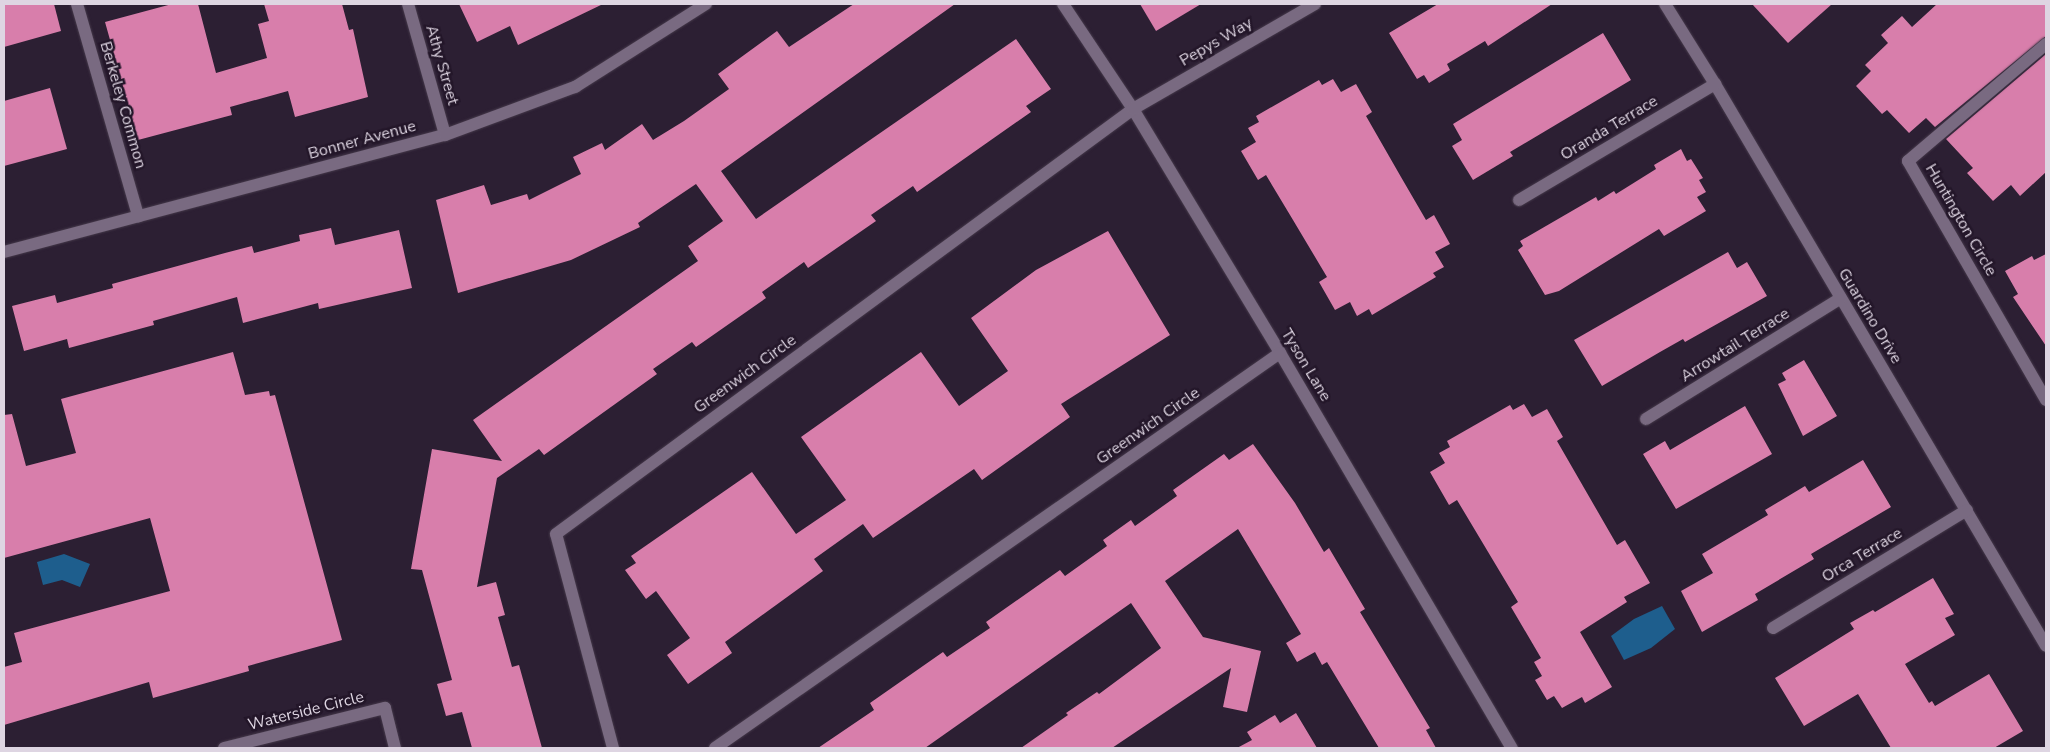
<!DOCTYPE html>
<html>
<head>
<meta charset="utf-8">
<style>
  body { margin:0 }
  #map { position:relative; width:2050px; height:752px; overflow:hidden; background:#2c1f33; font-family:"Nunito Sans",sans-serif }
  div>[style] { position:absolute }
  .water>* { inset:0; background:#1e5e8d }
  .building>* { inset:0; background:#d87eab }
  .roads { filter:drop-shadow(0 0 1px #45394a) drop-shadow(0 0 1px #45394a) }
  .minor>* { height:12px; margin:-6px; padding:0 6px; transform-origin:6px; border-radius:6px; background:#796a81 }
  span { translate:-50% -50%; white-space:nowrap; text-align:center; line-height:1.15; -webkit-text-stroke:5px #231629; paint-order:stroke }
  .street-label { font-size:16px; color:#ded5e2 }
  .frame { position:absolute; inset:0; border:5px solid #ded5e2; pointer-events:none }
</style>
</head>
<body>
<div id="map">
  <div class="water">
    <div style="clip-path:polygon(64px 554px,90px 564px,80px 587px,62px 580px,43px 585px,37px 562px)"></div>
    <div style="clip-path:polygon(1662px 606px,1675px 629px,1651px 648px,1624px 660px,1611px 636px,1634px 619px)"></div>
  </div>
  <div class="building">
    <div style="clip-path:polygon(4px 4px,54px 4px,61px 31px,4px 47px)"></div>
    <div style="clip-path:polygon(172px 4px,198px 4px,216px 73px,267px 58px,258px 24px,269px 21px,264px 4px,342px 4px,349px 30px,353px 29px,368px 97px,295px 117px,288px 91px,230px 107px,232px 115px,138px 140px,105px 22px)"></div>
    <div style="clip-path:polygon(459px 4px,603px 4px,518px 45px,510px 26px,477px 42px)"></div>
    <div style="clip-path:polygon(854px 4px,955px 4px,721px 171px,756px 219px,1016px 39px,1051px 89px,1026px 106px,1031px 112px,917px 192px,913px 186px,871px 215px,876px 221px,808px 268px,804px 262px,762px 292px,766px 298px,696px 347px,692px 342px,653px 369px,657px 374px,544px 455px,539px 449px,497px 478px,477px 587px,496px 582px,505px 615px,498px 617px,512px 667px,519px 665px,542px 748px,472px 748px,462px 712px,446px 716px,437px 684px,452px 680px,422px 570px,411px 569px,432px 449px,502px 461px,473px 420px,698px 261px,688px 246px,723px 221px,696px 184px,638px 223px,640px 227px,571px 260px,458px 293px,436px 200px,484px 185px,491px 205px,527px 194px,529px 200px,581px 174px,573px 157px,602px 143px,605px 150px,642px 124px,653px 140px,684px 121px,729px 89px,718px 74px,777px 31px,789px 47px)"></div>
    <div style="clip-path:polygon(1140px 4px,1201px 4px,1156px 31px)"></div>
    <div style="clip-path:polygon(1438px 4px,1552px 4px,1488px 46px,1485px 41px,1447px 64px,1450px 70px,1429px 83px,1424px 75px,1417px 79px,1389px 33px)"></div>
    <div style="clip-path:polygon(1752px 4px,1832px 4px,1788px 43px)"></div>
    <div style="clip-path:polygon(1937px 4px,2046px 4px,2046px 36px,1935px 127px,1926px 118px,1909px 133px,1887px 110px,1882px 114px,1856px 86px,1871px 71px,1865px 65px,1888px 43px,1881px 35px,1902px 16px,1912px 27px)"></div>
    <div style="clip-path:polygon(1603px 33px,1631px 80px,1510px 152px,1513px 156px,1473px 180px,1452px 146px,1462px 140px,1453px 124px)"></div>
    <div style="clip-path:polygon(2046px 54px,2046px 172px,2020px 196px,2011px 185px,1993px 201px,1967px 173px,1973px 168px,1946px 139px)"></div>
    <div style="clip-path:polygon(1333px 79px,1341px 92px,1356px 84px,1372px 112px,1366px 116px,1401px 177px,1426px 220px,1434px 215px,1450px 244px,1435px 252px,1444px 267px,1433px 273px,1436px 277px,1372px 315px,1369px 309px,1357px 316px,1350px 302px,1335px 310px,1319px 282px,1327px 277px,1293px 220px,1266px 175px,1258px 180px,1241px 151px,1256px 142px,1248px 128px,1259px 122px,1256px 116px,1319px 80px,1322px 85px)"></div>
    <div style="clip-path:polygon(50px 88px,67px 149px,4px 166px,4px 101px)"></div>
    <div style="clip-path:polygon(1681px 149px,1687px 161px,1691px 159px,1703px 178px,1699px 180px,1706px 192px,1697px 197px,1706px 211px,1664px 236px,1659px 229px,1559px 291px,1545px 295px,1518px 250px,1523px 246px,1520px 241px,1596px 197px,1598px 201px,1614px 191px,1616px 194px,1656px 169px,1654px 165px)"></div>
    <div style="clip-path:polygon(331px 228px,335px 245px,399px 230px,412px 288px,319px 309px,318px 303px,243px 323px,237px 297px,153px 321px,154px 325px,69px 348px,67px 339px,24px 351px,12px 306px,55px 295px,57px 303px,113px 288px,112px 284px,225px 253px,252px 246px,254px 253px,300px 241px,299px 235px)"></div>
    <div style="clip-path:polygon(1108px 231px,1170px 335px,1061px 404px,1070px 417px,982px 480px,974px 469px,873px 538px,863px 524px,814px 559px,823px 571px,725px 642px,732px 653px,688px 684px,667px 655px,690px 638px,656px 591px,646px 599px,625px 570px,636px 563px,631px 556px,752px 472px,796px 534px,846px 500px,801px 437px,921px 352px,959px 406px,1008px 371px,971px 318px,1036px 270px)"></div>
    <div style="clip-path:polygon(1728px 252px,1737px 268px,1747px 262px,1767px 296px,1685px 342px,1683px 339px,1660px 352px,1602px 386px,1574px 340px)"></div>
    <div style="clip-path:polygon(2046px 254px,2046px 346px,2013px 297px,2018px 294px,2005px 271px,2032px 256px,2034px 260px)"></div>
    <div style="clip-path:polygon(233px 352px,245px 395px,269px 391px,270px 396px,275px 395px,342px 640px,248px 666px,249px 671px,153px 698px,149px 682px,4px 725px,4px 667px,22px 662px,14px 633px,170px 591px,150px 518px,4px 558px,4px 415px,12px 414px,26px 466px,76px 453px,61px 399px)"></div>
    <div style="clip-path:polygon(1804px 360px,1837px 416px,1803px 436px,1778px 384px,1786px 380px,1782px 373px)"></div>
    <div style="clip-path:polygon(1524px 404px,1532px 417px,1547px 409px,1563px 437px,1557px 441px,1617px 545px,1625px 540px,1650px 583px,1624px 597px,1627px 602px,1580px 632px,1612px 687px,1585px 703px,1582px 697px,1562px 708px,1554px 696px,1547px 700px,1535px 680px,1542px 676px,1534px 662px,1541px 658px,1511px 607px,1518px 602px,1457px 500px,1449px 505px,1430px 472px,1445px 463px,1439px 453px,1450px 447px,1447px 441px,1510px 405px,1513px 410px)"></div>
    <div style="clip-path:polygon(1745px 406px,1772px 454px,1676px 509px,1643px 454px,1665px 441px,1670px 450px)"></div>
    <div style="clip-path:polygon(1253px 444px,1295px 503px,1324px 552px,1329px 548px,1365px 609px,1360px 612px,1430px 728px,1426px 730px,1436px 748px,1379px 748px,1327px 662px,1322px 665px,1315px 652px,1297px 662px,1286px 643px,1301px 634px,1238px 529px,1165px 581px,1203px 637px,1261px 651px,1247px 712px,1223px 707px,1231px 668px,1112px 748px,1021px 748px,1068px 715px,1066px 713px,1097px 692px,1099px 694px,1161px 648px,1131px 603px,925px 748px,818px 748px,874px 710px,870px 703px,943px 652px,947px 657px,990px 628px,986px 622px,1060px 570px,1065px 576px,1107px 546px,1103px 540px,1131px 520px,1135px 526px,1177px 496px,1173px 490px,1224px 454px,1229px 460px)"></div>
    <div style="clip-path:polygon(1863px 460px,1891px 507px,1811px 554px,1814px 559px,1755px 594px,1758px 600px,1702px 632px,1681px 591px,1713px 573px,1702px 554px,1768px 515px,1765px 510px,1805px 486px,1809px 492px)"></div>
    <div style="clip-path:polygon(1933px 578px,1954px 614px,1945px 618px,1955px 635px,1905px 664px,1929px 703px,1932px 701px,1935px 706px,1989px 674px,2023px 731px,1994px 748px,1891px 748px,1858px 694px,1804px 726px,1775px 678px,1854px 629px,1850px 623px,1873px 610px,1875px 612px)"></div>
    <div style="clip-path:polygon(1296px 713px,1317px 748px,1237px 748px,1252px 740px,1247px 732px,1275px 715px,1280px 723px)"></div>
  </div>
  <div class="roads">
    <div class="minor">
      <div style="left:77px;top:4px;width:221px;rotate:73.9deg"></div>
      <div style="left:408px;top:4px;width:136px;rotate:74.2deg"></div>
      <div style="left:1063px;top:4px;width:126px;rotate:56.3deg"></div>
      <div style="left:1133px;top:109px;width:285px;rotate:58.9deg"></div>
      <div style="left:1280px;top:353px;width:458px;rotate:59.6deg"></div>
      <div style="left:1665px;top:4px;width:94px;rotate:58deg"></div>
      <div style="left:1715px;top:84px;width:652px;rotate:59.5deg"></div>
      <div style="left:2046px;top:44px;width:181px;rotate:139.7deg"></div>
      <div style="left:1908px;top:161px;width:276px;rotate:60deg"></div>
      <div style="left:1519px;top:200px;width:228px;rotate:-30.6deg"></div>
      <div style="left:4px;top:252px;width:456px;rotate:-14.9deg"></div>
      <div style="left:445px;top:135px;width:139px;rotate:-20.3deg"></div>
      <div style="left:575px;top:87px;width:155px;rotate:-32.4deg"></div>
      <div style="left:1646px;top:419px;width:229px;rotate:-31.8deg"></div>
      <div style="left:1773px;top:628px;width:227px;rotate:-31.3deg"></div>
      <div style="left:224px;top:748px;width:166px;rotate:-14deg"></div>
      <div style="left:385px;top:708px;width:41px;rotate:76deg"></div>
      <div style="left:613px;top:748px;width:221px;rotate:-104.9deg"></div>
      <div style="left:556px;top:534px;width:717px;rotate:-36.37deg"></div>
      <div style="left:1133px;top:109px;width:210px;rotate:-30deg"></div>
      <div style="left:715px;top:748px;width:689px;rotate:-34.96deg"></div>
    </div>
  </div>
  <div class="street-label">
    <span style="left:1216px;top:42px;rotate:-30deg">Pepys Way</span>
    <span style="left:442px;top:65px;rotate:74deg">Athy Street</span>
    <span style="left:123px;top:105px;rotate:74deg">Berkeley Common</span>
    <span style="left:1609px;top:128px;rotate:-31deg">Oranda Terrace</span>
    <span style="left:362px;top:140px;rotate:-15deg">Bonner Avenue</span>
    <span style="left:1961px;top:220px;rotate:60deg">Huntington Circle</span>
    <span style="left:1870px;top:316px;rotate:59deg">Guardino Drive</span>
    <span style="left:1735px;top:345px;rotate:-32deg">Arrowtail Terrace</span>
    <span style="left:1306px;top:365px;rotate:59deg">Tyson Lane</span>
    <span style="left:745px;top:374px;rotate:-36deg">Greenwich Circle</span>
    <span style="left:1148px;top:426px;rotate:-35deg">Greenwich Circle</span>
    <span style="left:1862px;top:555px;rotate:-31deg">Orca Terrace</span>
    <span style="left:306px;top:711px;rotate:-14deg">Waterside Circle</span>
  </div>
  <div class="frame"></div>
</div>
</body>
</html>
